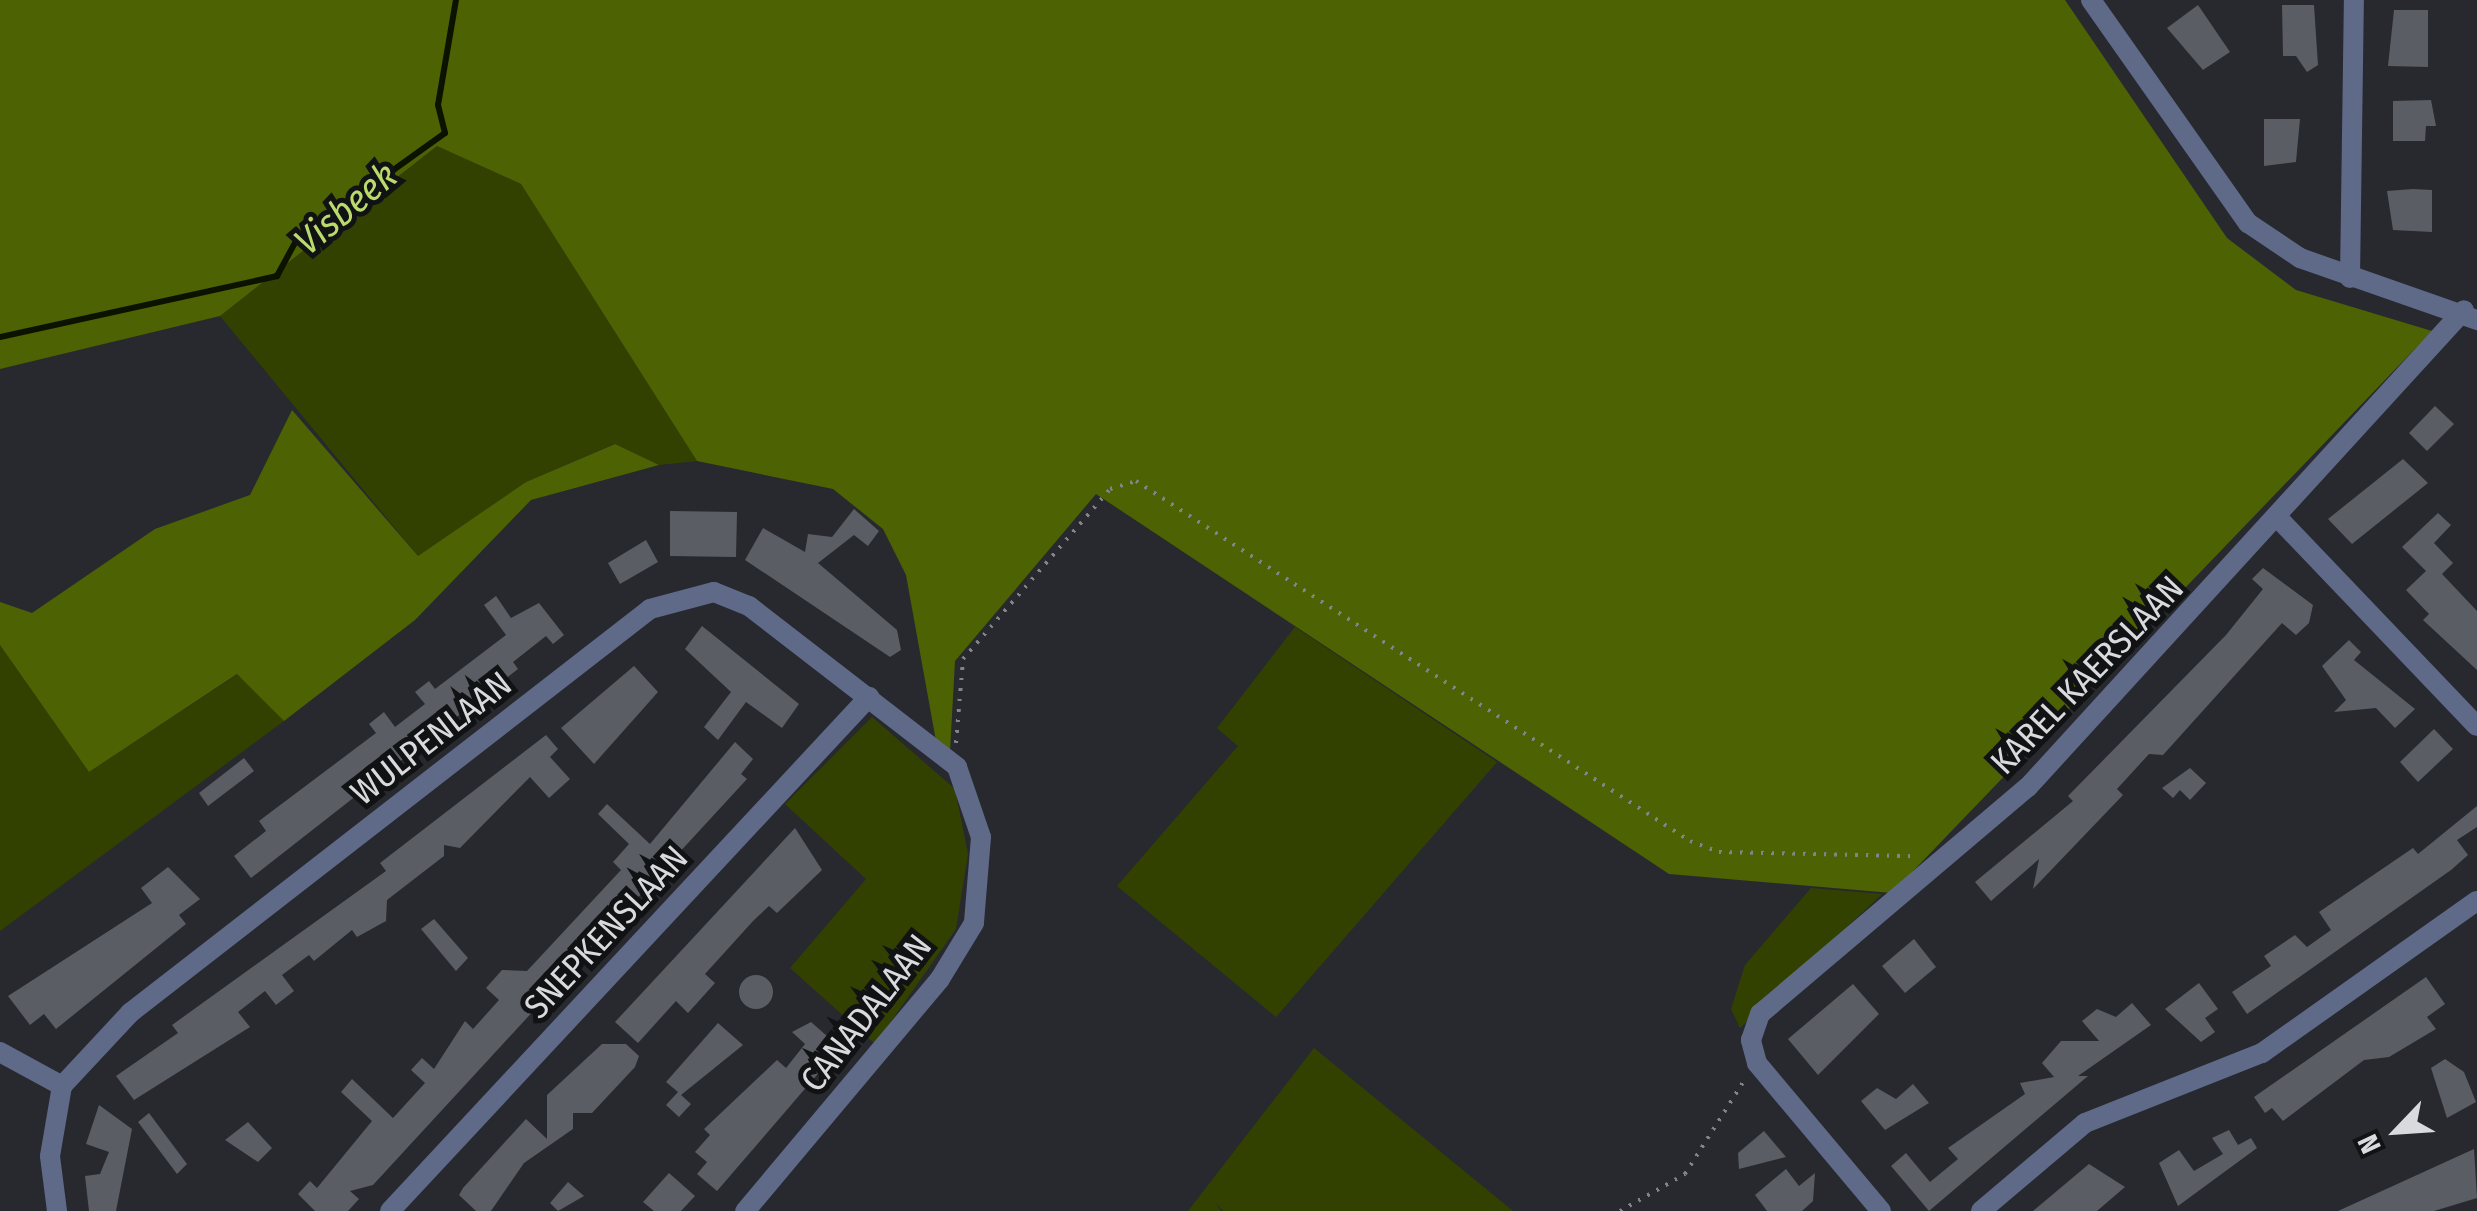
<!DOCTYPE html>
<html>
<head>
<meta charset="utf-8">
<style>
  body { margin:0 }
  #map { position:relative; width:2477px; height:1211px; overflow:hidden; background:#27292f; font-family:"Fira Sans Condensed",sans-serif }
  div>[style] { position:absolute }
  .green>* { inset:0; background:#334100 }
  .forest>* { inset:0; background:#4d6203 }
  .stream>* { height:6px; margin:-3px; padding:0 3px; transform-origin:3px; border-radius:3px; background:#0c1200 }
  .building>* { inset:0; background:#5a5d64 }
  .round { border-radius:50% }
  .path>* { height:4px; margin-top:-2px; transform-origin:0; background:repeating-linear-gradient(90deg,#828489 0 2.5px,transparent 0 10.5px) }
  .minor>* { height:20px; margin:-10px; padding:0 10px; transform-origin:10px; border-radius:10px; background:#5f6a89 }
  .tertiary>* { height:20px; margin:-10px; padding:0 10px; transform-origin:10px; border-radius:10px; background:#5f6a89 }
  span { translate:-50% -50%; white-space:nowrap; text-align:center; line-height:1.15; -webkit-text-stroke:10px #111214; paint-order:stroke }
  .street-label { font-size:35px; color:#d8dade }
  .water-label { font-size:38px; color:#bada6c; font-style:italic }
  .north { position:absolute; left:2347px; top:1081px; width:100px; height:100px; -webkit-text-stroke:8px #111214; paint-order:stroke; rotate:245deg; font-size:28px; font-weight:700; line-height:40px; text-align:center; color:#d8dade }
  .north::after { content:''; display:block; margin:auto; width:35px; height:45px; background:#d8dade; clip-path:polygon(50% 0,100% 100%,50% 72%,0 100%) }
</style>
</head>
<body>
<div id="map">
  <div class="green">
    <div style="clip-path:polygon(437px 146px,521px 184px,697px 461px,659px 465px,614px 444px,526px 482px,418px 556px,220px 316px)"></div>
    <div style="clip-path:polygon(1295px 627px,1497px 762px,1276px 1017px,1117px 886px,1238px 746px,1217px 728px)"></div>
    <div style="clip-path:polygon(0 645px,89px 772px,238px 674px,284px 721px,0 931px)"></div>
    <div style="clip-path:polygon(872px 717px,955px 789px,968px 854px,956px 929px,875px 1044px,790px 968px,866px 879px,785px 804px)"></div>
    <div style="clip-path:polygon(1811px 888px,1882px 894px,1740px 1028px,1731px 1009px,1745px 965px)"></div>
    <div style="clip-path:polygon(1314px 1048px,1513px 1211px,1223px 1211px,1215px 1202px,1221px 1211px,1188px 1211px)"></div>
  </div>
  <div class="forest">
    <div style="clip-path:polygon(0 0,2065px 0,2227px 238px,2296px 290px,2432px 331px,1892px 893px,1669px 874px,1096px 494px,955px 661px,950px 752px,936px 741px,906px 575px,883px 529px,833px 489px,697px 461px,521px 184px,437px 146px,220px 316px,0 369px)"></div>
    <div style="clip-path:polygon(292px 410px,418px 556px,526px 482px,615px 444px,659px 465px,531px 500px,415px 620px,284px 721px,237px 674px,89px 772px,0 645px,0 602px,32px 613px,155px 529px,250px 495px)"></div>
  </div>
  <div class="stream">
    <div style="left:0;top:337px;width:284px;rotate:-12.4deg"></div>
    <div style="left:277px;top:276px;width:42px;rotate:-61.6deg"></div>
    <div style="left:297px;top:239px;width:182px;rotate:-35.6deg"></div>
    <div style="left:445px;top:133px;width:29px;rotate:-104deg"></div>
    <div style="left:438px;top:105px;width:107px;rotate:-80.3deg"></div>
  </div>
  <div class="building">
    <div style="clip-path:polygon(2198px 5px,2230px 52px,2203px 70px,2167px 28px)"></div>
    <div style="clip-path:polygon(2282px 5px,2314px 5px,2318px 65px,2307px 72px,2296px 56px,2283px 56px)"></div>
    <div style="clip-path:polygon(2394px 10px,2428px 10px,2428px 67px,2388px 66px)"></div>
    <div style="clip-path:polygon(2431px 100px,2436px 126px,2426px 126px,2425px 141px,2393px 141px,2393px 101px)"></div>
    <div style="clip-path:polygon(2264px 119px,2300px 119px,2296px 162px,2264px 166px)"></div>
    <div style="clip-path:polygon(2413px 189px,2432px 190px,2432px 232px,2393px 230px,2387px 191px)"></div>
    <div style="clip-path:polygon(2435px 406px,2454px 424px,2427px 451px,2409px 433px)"></div>
    <div style="clip-path:polygon(2403px 459px,2428px 483px,2352px 544px,2328px 519px)"></div>
    <div style="clip-path:polygon(854px 509px,879px 531px,868px 546px,854px 535px,818px 563px,897px 630px,901px 650px,890px 657px,745px 560px,763px 528px,805px 552px,808px 534px,832px 537px)"></div>
    <div style="clip-path:polygon(670px 511px,737px 512px,736px 557px,670px 556px)"></div>
    <div style="clip-path:polygon(2438px 513px,2451px 525px,2434px 543px,2453px 563px,2442px 574px,2477px 611px,2477px 670px,2423px 620px,2429px 614px,2406px 590px,2426px 571px,2402px 547px)"></div>
    <div style="clip-path:polygon(646px 540px,658px 562px,620px 584px,608px 563px)"></div>
    <div style="clip-path:polygon(2263px 568px,2313px 605px,2309px 623px,2296px 635px,2282px 623px,2163px 755px,2149px 754px,2117px 789px,2123px 795px,2033px 889px,2039px 859px,1991px 901px,1975px 882px,2073px 801px,2068px 796px,2226px 635px,2263px 589px,2252px 579px)"></div>
    <div style="clip-path:polygon(496px 596px,511px 618px,539px 603px,564px 635px,553px 644px,546px 636px,513px 662px,518px 669px,251px 878px,234px 856px,266px 831px,259px 821px,376px 733px,369px 724px,384px 712px,395px 727px,425px 704px,415px 692px,429px 681px,435px 689px,506px 635px,484px 605px)"></div>
    <div style="clip-path:polygon(702px 626px,799px 704px,782px 728px,746px 702px,718px 740px,704px 727px,731px 692px,685px 649px)"></div>
    <div style="clip-path:polygon(2349px 640px,2361px 652px,2354px 660px,2415px 709px,2395px 728px,2376px 708px,2334px 712px,2346px 700px,2322px 666px)"></div>
    <div style="clip-path:polygon(634px 666px,658px 692px,594px 764px,561px 728px)"></div>
    <div style="clip-path:polygon(2434px 729px,2453px 749px,2418px 782px,2400px 762px)"></div>
    <div style="clip-path:polygon(546px 735px,558px 749px,550px 757px,570px 779px,549px 798px,530px 777px,460px 848px,444px 845px,444px 856px,387px 900px,386px 921px,357px 937px,352px 930px,314px 961px,309px 955px,282px 975px,294px 991px,276px 1005px,265px 991px,238px 1012px,250px 1027px,134px 1100px,116px 1076px,178px 1033px,172px 1025px,386px 871px,380px 863px)"></div>
    <div style="clip-path:polygon(735px 742px,753px 759px,741px 774px,747px 779px,373px 1185px,350px 1191px,359px 1199px,348px 1211px,315px 1211px,298px 1194px,310px 1181px,317px 1188px,372px 1121px,341px 1092px,352px 1079px,393px 1118px,425px 1083px,411px 1070px,422px 1058px,434px 1069px,465px 1021px,473px 1029px,499px 1000px,486px 988px,502px 970px,527px 971px,621px 870px,613px 862px,629px 844px,598px 814px,607px 804px,650px 844px)"></div>
    <div style="clip-path:polygon(244px 758px,254px 771px,208px 806px,199px 793px)"></div>
    <div style="clip-path:polygon(2190px 768px,2206px 783px,2190px 800px,2180px 790px,2173px 798px,2162px 788px)"></div>
    <div style="clip-path:polygon(2477px 806px,2477px 827px,2457px 840px,2468px 855px,2451px 870px,2247px 1014px,2232px 992px,2271px 966px,2264px 956px,2295px 935px,2307px 947px,2331px 930px,2319px 912px,2413px 848px,2418px 854px)"></div>
    <div style="clip-path:polygon(795px 828px,822px 870px,777px 913px,769px 906px,754px 920px,705px 974px,715px 983px,688px 1013px,676px 1001px,638px 1043px,615px 1022px)"></div>
    <div style="clip-path:polygon(168px 867px,200px 899px,179px 915px,186px 924px,56px 1029px,44px 1014px,30px 1025px,8px 996px,152px 903px,141px 888px)"></div>
    <div style="clip-path:polygon(434px 919px,468px 958px,456px 971px,421px 929px)"></div>
    <div style="clip-path:polygon(1914px 939px,1936px 967px,1905px 993px,1882px 966px)"></div>
    <div class="round" style="left:739px;top:975px;width:34px;height:34px"></div>
    <div style="clip-path:polygon(2426px 977px,2445px 1004px,2427px 1017px,2436px 1029px,2389px 1057px,2364px 1060px,2283px 1121px,2272px 1108px,2265px 1113px,2254px 1097px)"></div>
    <div style="clip-path:polygon(2199px 983px,2218px 1009px,2205px 1018px,2215px 1032px,2201px 1042px,2165px 1009px)"></div>
    <div style="clip-path:polygon(1853px 984px,1879px 1014px,1818px 1075px,1788px 1039px)"></div>
    <div style="clip-path:polygon(2132px 1003px,2151px 1025px,2078px 1076px,2088px 1076px,1929px 1211px,1891px 1166px,1906px 1153px,1930px 1182px,1958px 1159px,1948px 1148px,2025px 1094px,2020px 1083px,2054px 1077px,2042px 1063px,2061px 1041px,2099px 1041px,2082px 1021px,2097px 1009px,2116px 1017px)"></div>
    <div style="clip-path:polygon(811px 1022px,836px 1044px,828px 1062px,717px 1191px,697px 1174px,707px 1162px,695px 1152px,710px 1135px,704px 1129px,777px 1060px,786px 1068px,805px 1044px,792px 1032px)"></div>
    <div style="clip-path:polygon(718px 1023px,743px 1045px,681px 1095px,691px 1104px,679px 1117px,666px 1105px,678px 1092px,666px 1082px)"></div>
    <div style="clip-path:polygon(602px 1044px,626px 1044px,639px 1056px,635px 1067px,592px 1113px,573px 1113px,573px 1129px,524px 1163px,491px 1211px,476px 1211px,459px 1195px,463px 1188px,526px 1119px,547px 1139px,547px 1095px)"></div>
    <div style="clip-path:polygon(2445px 1059px,2464px 1072px,2476px 1102px,2447px 1118px,2431px 1068px)"></div>
    <div style="clip-path:polygon(1913px 1084px,1929px 1103px,1885px 1130px,1861px 1101px,1877px 1088px,1896px 1099px)"></div>
    <div style="clip-path:polygon(99px 1105px,132px 1129px,116px 1211px,89px 1211px,85px 1176px,100px 1174px,109px 1152px,86px 1144px)"></div>
    <div style="clip-path:polygon(149px 1113px,187px 1164px,177px 1174px,138px 1122px)"></div>
    <div style="clip-path:polygon(248px 1122px,272px 1148px,258px 1162px,225px 1140px)"></div>
    <div style="clip-path:polygon(2229px 1130px,2238px 1145px,2251px 1138px,2257px 1148px,2178px 1206px,2159px 1163px,2179px 1150px,2194px 1171px,2223px 1154px,2212px 1138px)"></div>
    <div style="clip-path:polygon(1764px 1131px,1786px 1157px,1739px 1169px,1738px 1153px)"></div>
    <div style="clip-path:polygon(2474px 1149px,2477px 1198px,2434px 1211px,2338px 1211px)"></div>
    <div style="clip-path:polygon(2089px 1164px,2125px 1187px,2097px 1211px,2033px 1211px)"></div>
    <div style="clip-path:polygon(1786px 1169px,1799px 1186px,1815px 1173px,1813px 1201px,1802px 1211px,1767px 1211px,1755px 1195px)"></div>
    <div style="clip-path:polygon(669px 1173px,695px 1196px,681px 1211px,654px 1211px,643px 1202px)"></div>
    <div style="clip-path:polygon(568px 1182px,584px 1196px,558px 1211px,550px 1203px)"></div>
  </div>
  <div class="path">
    <div style="left:956px;top:743px;width:84px;rotate:-85.2deg"></div>
    <div style="left:963px;top:659px;width:225px;rotate:-49.1deg"></div>
    <div style="left:1110px;top:489px;width:27px;rotate:-17deg"></div>
    <div style="left:1136px;top:481px;width:661px;rotate:33.02deg"></div>
    <div style="left:1690px;top:841px;width:31px;rotate:21deg"></div>
    <div style="left:1719px;top:852px;width:197px;rotate:1.2deg"></div>
    <div style="left:1620px;top:1211px;width:75px;rotate:-29.6deg"></div>
    <div style="left:1685px;top:1174px;width:112px;rotate:-57.7deg"></div>
  </div>
  <div class="minor">
    <div style="left:2350px;top:278px;width:278px;rotate:-89.2deg"></div>
    <div style="left:2279px;top:519px;width:286px;rotate:46.3deg"></div>
    <div style="left:0;top:1052px;width:71px;rotate:28.7deg"></div>
    <div style="left:57px;top:1211px;width:55px;rotate:-97.3deg"></div>
    <div style="left:50px;top:1156px;width:71px;rotate:-80.3deg"></div>
    <div style="left:62px;top:1086px;width:100px;rotate:-47deg"></div>
    <div style="left:130px;top:1013px;width:658px;rotate:-37.84deg"></div>
    <div style="left:650px;top:609px;width:66px;rotate:-14.9deg"></div>
    <div style="left:714px;top:592px;width:38px;rotate:22deg"></div>
    <div style="left:749px;top:606px;width:263px;rotate:37.7deg"></div>
    <div style="left:957px;top:767px;width:74px;rotate:71.1deg"></div>
    <div style="left:981px;top:837px;width:86px;rotate:94.7deg"></div>
    <div style="left:974px;top:923px;width:66px;rotate:121.3deg"></div>
    <div style="left:940px;top:979px;width:303px;rotate:130deg"></div>
    <div style="left:390px;top:1211px;width:703px;rotate:-47.02deg"></div>
    <div style="left:1881px;top:1211px;width:193px;rotate:-130deg"></div>
    <div style="left:1757px;top:1063px;width:24px;rotate:-105deg"></div>
    <div style="left:1751px;top:1040px;width:28px;rotate:-71deg"></div>
    <div style="left:1760px;top:1014px;width:351px;rotate:-40.3deg"></div>
    <div style="left:2028px;top:787px;width:646px;rotate:-47.57deg"></div>
    <div style="left:1981px;top:1211px;width:136px;rotate:-40.2deg"></div>
    <div style="left:2085px;top:1123px;width:190px;rotate:-21.6deg"></div>
    <div style="left:2262px;top:1053px;width:263px;rotate:-35.3deg"></div>
  </div>
  <div class="tertiary">
    <div style="left:2091px;top:0;width:273px;rotate:54.9deg"></div>
    <div style="left:2248px;top:223px;width:63px;rotate:33.9deg"></div>
    <div style="left:2300px;top:258px;width:188px;rotate:19.3deg"></div>
  </div>
  <div class="street-label">
    <span style="left:2087px;top:675px;rotate:-46deg">KAREL KAERSLAAN</span>
    <span style="left:431px;top:738px;rotate:-38deg">WULPENLAAN</span>
    <span style="left:606px;top:932px;rotate:-47deg">SNEPKENSLAAN</span>
    <span style="left:866px;top:1013px;rotate:-52deg">CANADALAAN</span>
  </div>
  <div class="water-label">
    <span style="left:346px;top:209px;rotate:-40deg">Visbeek</span>
  </div>
  <div class="north">N</div>
</div>
</body>
</html>
